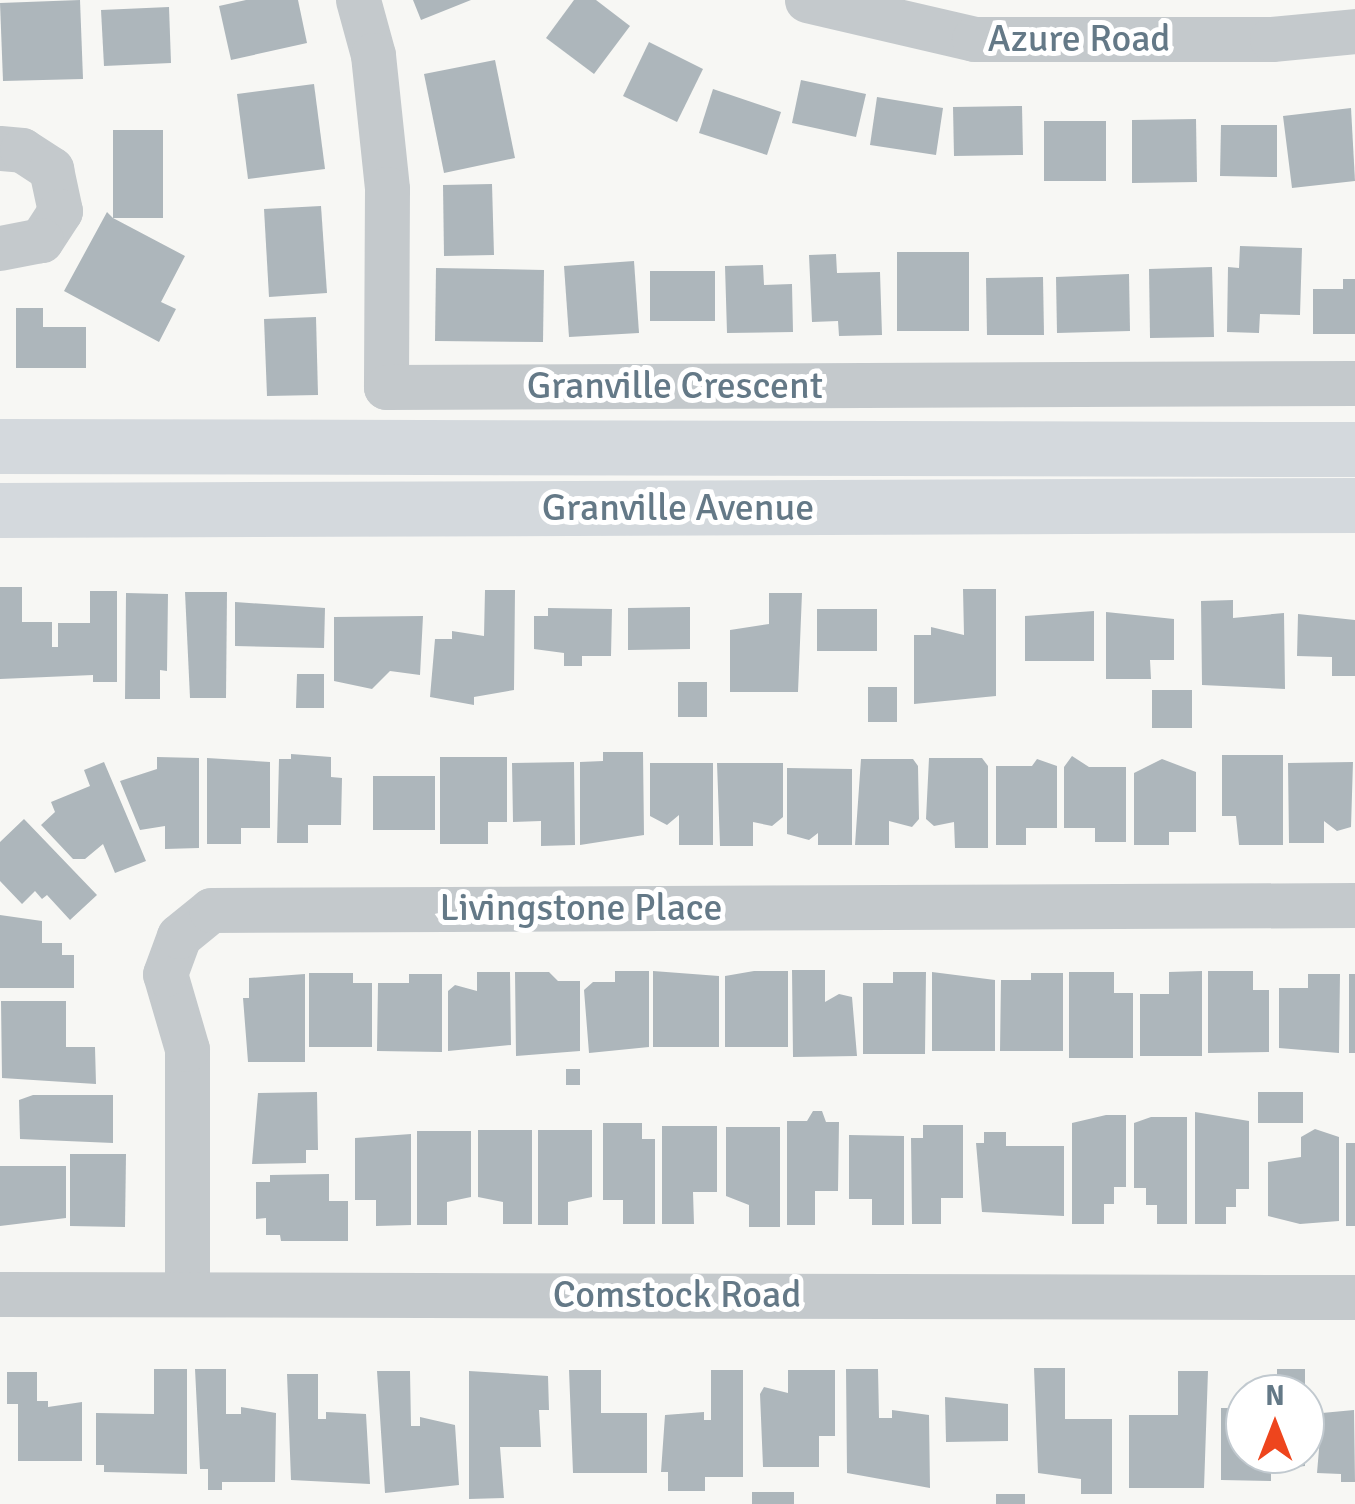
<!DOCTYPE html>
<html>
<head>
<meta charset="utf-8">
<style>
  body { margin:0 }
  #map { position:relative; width:1355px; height:1504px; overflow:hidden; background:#f7f7f4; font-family:Signika,sans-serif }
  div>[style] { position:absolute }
  .building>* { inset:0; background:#adb6bb }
  .minor>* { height:45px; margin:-22.5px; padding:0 22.5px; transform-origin:22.5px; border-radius:22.5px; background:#c4c9cc }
  .major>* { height:55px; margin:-27.5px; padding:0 27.5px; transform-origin:27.5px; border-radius:27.5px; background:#d4d9dd }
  span { translate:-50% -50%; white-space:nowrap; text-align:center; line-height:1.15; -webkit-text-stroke:10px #fff; paint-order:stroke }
  .street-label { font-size:38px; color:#647987 }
  .north { position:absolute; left:1225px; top:1374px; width:100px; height:100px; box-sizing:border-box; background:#fff; border:2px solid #c1c9cf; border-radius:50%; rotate:0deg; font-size:28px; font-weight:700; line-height:40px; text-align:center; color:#647987 }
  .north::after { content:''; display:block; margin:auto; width:35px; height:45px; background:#ee451d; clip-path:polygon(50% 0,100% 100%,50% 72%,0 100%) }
</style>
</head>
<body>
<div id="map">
  <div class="building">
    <div style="clip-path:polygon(80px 0,83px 79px,3px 81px,0 3px)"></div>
    <div style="clip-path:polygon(246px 0,298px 0,307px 43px,231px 60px,219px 6px)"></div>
    <div style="clip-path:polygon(413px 0,471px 0,421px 20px)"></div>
    <div style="clip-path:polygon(574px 0,596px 0,630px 26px,594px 74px,546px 38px)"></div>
    <div style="clip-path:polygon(169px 7px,171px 63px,104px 66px,101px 10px)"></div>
    <div style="clip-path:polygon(649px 42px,703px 69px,677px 122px,623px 96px)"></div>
    <div style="clip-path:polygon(495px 60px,515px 158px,444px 173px,424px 74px)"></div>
    <div style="clip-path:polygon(801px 80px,866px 94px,856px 137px,792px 123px)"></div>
    <div style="clip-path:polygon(314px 84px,325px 169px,248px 179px,237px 94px)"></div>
    <div style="clip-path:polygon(713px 89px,781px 112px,767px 155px,699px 133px)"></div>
    <div style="clip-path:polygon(877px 97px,943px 108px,936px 155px,870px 145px)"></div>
    <div style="clip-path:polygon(1022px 106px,1023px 155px,954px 156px,953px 107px)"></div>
    <div style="clip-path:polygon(1351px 108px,1355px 181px,1292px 188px,1283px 116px)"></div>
    <div style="clip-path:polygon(1196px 119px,1197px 182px,1132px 183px,1132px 120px)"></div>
    <div style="clip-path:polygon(1044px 121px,1106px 121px,1106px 181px,1044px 181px)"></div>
    <div style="clip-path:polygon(1221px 125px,1277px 125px,1277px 177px,1220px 176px)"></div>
    <div style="clip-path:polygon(113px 130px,163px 130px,163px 218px,113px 218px,185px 256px,161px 302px,176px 309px,159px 342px,64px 291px,107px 212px,113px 218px)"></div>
    <div style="clip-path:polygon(492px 184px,494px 255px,444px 256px,443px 185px)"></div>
    <div style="clip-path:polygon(321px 206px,327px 293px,269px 297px,264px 209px)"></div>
    <div style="clip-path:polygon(1240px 246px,1302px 248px,1300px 315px,1260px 314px,1259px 333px,1227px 332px,1228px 267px,1239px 268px)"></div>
    <div style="clip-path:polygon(897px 252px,969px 252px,969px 331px,897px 331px)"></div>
    <div style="clip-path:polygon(836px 254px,837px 273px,880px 272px,882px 335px,839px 336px,838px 321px,812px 322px,809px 255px)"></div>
    <div style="clip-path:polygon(634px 261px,639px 333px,569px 337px,564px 266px)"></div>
    <div style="clip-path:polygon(763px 265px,764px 285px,792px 284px,793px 332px,727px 333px,725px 266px)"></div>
    <div style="clip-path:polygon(1212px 267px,1214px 337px,1150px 338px,1149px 269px)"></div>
    <div style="clip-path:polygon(436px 268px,544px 270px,543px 342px,435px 341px)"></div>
    <div style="clip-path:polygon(650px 271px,715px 271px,715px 321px,650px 321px)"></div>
    <div style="clip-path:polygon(1129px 274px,1130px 331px,1057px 333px,1056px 277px)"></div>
    <div style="clip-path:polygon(1043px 277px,1044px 335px,987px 335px,986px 278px)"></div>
    <div style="clip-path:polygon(1343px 279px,1355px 279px,1355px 334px,1313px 334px,1313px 289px,1343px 289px)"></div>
    <div style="clip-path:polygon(16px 308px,43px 308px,43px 327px,86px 327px,86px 368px,16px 368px)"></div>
    <div style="clip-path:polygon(316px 317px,318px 395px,267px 396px,264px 319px)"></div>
    <div style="clip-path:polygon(0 587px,22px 587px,22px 622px,52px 622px,52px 647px,58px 647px,58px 623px,90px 623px,90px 591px,117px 591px,117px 682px,93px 682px,93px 675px,0 679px)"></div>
    <div style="clip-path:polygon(963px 589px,996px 589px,996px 696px,914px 704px,914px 635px,931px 635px,931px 627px,964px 635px)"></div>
    <div style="clip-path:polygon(485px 590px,515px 590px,514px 690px,474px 697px,474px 705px,430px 697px,435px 639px,452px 639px,452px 631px,484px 636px)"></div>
    <div style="clip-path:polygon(185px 592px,227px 592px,226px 698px,190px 698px)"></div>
    <div style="clip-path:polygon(126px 593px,168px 594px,167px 671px,160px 670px,160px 699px,125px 699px)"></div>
    <div style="clip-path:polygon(769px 593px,802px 593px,798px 692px,730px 692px,730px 630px,769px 624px)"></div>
    <div style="clip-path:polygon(1233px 600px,1233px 618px,1284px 613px,1285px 689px,1202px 685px,1201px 601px)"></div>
    <div style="clip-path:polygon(235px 602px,325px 608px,324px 648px,235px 646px)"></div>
    <div style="clip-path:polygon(690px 607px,690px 649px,628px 650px,628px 608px)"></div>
    <div style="clip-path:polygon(548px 608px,612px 609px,611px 656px,582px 656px,582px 666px,564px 666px,564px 653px,534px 649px,534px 616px,548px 616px)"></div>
    <div style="clip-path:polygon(817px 609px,877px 609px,877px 651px,817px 651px)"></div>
    <div style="clip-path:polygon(1094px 611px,1094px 661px,1025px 661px,1025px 616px)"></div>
    <div style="clip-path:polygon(1106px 612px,1174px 619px,1174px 660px,1150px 660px,1151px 679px,1106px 679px)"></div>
    <div style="clip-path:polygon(1298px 614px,1355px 620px,1355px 676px,1332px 676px,1332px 657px,1297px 656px)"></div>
    <div style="clip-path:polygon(423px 616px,420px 675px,390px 671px,372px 689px,334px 681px,334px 617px)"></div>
    <div style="clip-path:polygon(297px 674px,324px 674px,324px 708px,296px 708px)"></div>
    <div style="clip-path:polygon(678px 682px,707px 682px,707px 717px,678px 717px)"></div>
    <div style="clip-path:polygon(868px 687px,897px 687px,897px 722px,868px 722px)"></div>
    <div style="clip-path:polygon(1152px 690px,1192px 690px,1192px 728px,1152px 728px)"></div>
    <div style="clip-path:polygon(603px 752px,643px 752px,644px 835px,580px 845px,580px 762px,603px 761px)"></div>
    <div style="clip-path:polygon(291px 754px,331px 757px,331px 777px,342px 778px,341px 825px,308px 825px,308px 843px,277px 843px,279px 759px,291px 759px)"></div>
    <div style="clip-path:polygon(1222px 755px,1283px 755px,1283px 845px,1239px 845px,1236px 816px,1222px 816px)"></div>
    <div style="clip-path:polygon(1072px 756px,1089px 767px,1126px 767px,1126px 842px,1095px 842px,1095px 828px,1064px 828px,1064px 767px)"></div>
    <div style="clip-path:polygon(157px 757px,199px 758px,199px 848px,165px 849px,165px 826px,140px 830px,120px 781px,157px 769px)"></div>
    <div style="clip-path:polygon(440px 757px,507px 757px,507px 822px,488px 822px,488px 844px,440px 844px)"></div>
    <div style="clip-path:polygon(207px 758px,270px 762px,270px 828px,241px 828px,241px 844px,207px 844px)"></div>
    <div style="clip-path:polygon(929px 758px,982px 758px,988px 766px,988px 848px,955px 848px,954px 822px,934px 826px,926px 819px)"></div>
    <div style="clip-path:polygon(861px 759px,913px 759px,918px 766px,919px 819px,912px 827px,889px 821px,889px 845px,855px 845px)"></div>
    <div style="clip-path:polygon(1037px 759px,1057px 766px,1057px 828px,1026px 828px,1026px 845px,996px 845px,996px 766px,1032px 766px)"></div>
    <div style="clip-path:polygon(1162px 759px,1196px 772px,1196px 832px,1169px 832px,1169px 845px,1134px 845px,1134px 773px)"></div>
    <div style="clip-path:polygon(104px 762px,146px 861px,115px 873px,103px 844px,85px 859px,73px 859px,41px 825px,55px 812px,51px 802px,90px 786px,84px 770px)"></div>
    <div style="clip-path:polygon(574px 762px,575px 845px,541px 846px,541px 821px,513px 822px,512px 763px)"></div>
    <div style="clip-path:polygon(1353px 762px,1351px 827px,1337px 831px,1324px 821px,1324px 843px,1289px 843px,1288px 763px)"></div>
    <div style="clip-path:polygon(650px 763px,713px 763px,713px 845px,679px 845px,679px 815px,667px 825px,650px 816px)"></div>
    <div style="clip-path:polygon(717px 763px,783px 763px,783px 817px,772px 826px,753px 822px,753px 846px,720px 846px)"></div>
    <div style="clip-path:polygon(787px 768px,852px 769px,852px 845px,818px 845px,818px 833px,809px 840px,787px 834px)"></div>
    <div style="clip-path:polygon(373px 776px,435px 776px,435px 830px,373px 830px)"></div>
    <div style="clip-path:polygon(24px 819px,97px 895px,70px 920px,47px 895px,42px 899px,35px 891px,22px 904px,0 881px,0 842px)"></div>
    <div style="clip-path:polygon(0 915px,42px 921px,42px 943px,62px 943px,62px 955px,74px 955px,74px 988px,0 988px)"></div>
    <div style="clip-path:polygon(792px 970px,825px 970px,825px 1002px,839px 994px,852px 997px,857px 1056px,793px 1057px)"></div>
    <div style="clip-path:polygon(615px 971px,649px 971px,649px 1047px,589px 1053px,584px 990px,593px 982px,615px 982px)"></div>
    <div style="clip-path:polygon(653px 971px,719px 976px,719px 1047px,653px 1047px)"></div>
    <div style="clip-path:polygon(754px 971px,788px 971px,788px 1047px,725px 1047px,725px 976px)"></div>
    <div style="clip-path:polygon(1202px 971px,1202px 1056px,1140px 1056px,1140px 994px,1169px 994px,1169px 972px)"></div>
    <div style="clip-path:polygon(1208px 971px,1253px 971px,1253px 990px,1269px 990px,1269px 1052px,1208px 1053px)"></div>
    <div style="clip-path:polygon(477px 972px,510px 972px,511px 1045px,448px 1051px,448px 991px,455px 985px,477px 991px)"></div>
    <div style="clip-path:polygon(515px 972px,549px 972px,558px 981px,580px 981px,580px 1051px,516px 1056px)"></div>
    <div style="clip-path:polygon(893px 972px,926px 972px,925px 1054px,863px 1054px,863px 983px,893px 983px)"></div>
    <div style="clip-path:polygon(932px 972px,995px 980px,995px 1051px,932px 1051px)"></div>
    <div style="clip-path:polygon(1069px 972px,1114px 972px,1114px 993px,1133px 993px,1133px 1058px,1069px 1058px)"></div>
    <div style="clip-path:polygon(309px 973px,353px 973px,353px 983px,372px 983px,372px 1047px,309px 1047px)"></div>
    <div style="clip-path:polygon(1031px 973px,1063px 973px,1063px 1051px,1000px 1051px,1001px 980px,1031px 980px)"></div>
    <div style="clip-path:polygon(305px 974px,305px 1062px,248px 1062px,243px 998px,249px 998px,249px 978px)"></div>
    <div style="clip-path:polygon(409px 974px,442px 974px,442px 1052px,377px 1051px,378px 983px,409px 983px)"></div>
    <div style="clip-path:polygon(1308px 974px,1340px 974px,1339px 1053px,1279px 1048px,1279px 988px,1308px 988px)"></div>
    <div style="clip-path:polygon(1349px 974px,1355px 974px,1355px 1053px,1349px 1053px)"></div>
    <div style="clip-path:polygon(1px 1001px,66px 1001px,66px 1047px,95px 1047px,96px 1084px,2px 1078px)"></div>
    <div style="clip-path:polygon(566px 1069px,580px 1069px,580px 1085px,566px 1085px)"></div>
    <div style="clip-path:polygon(317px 1092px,318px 1150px,306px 1150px,306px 1163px,252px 1164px,258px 1093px)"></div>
    <div style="clip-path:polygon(1258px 1092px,1303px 1092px,1303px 1123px,1258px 1123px)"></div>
    <div style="clip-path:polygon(33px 1095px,113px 1095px,113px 1143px,20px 1139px,19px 1100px)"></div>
    <div style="clip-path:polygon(813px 1111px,822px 1111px,826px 1122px,839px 1122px,838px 1191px,815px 1191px,815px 1225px,787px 1225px,787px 1121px,807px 1121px)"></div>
    <div style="clip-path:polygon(1195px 1112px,1249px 1121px,1249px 1189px,1236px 1189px,1236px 1207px,1226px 1207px,1226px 1224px,1195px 1224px)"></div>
    <div style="clip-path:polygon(1106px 1115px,1126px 1115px,1126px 1187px,1114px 1187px,1114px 1204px,1104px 1204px,1104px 1224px,1072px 1224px,1072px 1123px)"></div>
    <div style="clip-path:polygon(1151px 1117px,1187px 1117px,1187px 1224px,1157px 1224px,1157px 1205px,1146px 1205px,1146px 1188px,1134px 1188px,1134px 1123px)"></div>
    <div style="clip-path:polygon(603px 1123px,642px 1123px,642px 1139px,655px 1139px,655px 1224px,623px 1224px,623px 1200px,603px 1200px)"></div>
    <div style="clip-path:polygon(923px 1125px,963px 1125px,963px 1198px,941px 1198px,941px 1224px,912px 1224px,911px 1138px,923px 1138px)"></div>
    <div style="clip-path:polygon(662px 1126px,717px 1126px,717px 1192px,693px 1192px,694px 1224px,662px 1224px)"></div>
    <div style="clip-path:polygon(726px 1127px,780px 1127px,780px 1227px,749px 1227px,749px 1205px,726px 1196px)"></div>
    <div style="clip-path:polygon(1315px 1129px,1339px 1137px,1339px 1221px,1300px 1224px,1268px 1216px,1268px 1162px,1301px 1157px,1301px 1137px)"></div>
    <div style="clip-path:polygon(478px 1130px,532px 1130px,532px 1224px,503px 1224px,503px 1202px,478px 1197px)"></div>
    <div style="clip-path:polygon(538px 1130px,592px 1130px,592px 1197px,568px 1202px,568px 1225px,538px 1225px)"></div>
    <div style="clip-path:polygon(417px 1131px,471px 1131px,471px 1197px,447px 1202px,447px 1225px,417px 1225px)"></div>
    <div style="clip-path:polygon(984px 1132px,1006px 1132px,1006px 1146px,1064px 1146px,1064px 1216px,982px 1212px,976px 1143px,984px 1143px)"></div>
    <div style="clip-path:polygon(411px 1134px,411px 1225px,376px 1226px,376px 1200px,355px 1200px,355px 1138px)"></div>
    <div style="clip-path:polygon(849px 1135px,904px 1136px,904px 1225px,872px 1225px,872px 1199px,849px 1199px)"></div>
    <div style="clip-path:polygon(1346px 1143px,1355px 1143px,1355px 1226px,1346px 1226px)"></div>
    <div style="clip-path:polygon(70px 1154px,126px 1154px,125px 1227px,70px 1226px)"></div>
    <div style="clip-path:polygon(0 1166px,66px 1166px,66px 1218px,0 1226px)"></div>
    <div style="clip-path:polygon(329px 1174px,329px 1201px,348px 1201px,348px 1241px,281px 1241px,280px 1235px,266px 1235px,266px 1218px,256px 1219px,256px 1182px,270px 1182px,270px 1175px)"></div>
    <div style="clip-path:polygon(1034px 1368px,1065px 1368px,1065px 1419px,1112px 1419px,1112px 1494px,1081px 1494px,1081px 1479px,1038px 1473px)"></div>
    <div style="clip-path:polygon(154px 1369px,187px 1369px,187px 1474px,104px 1472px,104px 1465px,96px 1465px,96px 1413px,154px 1414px)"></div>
    <div style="clip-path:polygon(195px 1369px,226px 1369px,226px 1414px,241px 1414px,241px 1407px,276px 1413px,275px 1482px,222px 1482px,222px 1490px,208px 1490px,208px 1469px,200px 1469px)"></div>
    <div style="clip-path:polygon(846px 1369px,878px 1369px,879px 1418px,892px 1418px,892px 1410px,929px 1415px,930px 1488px,847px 1473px)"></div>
    <div style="clip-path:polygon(1277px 1369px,1305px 1369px,1305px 1394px,1277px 1394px)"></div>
    <div style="clip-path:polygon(569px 1370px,601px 1370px,601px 1413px,647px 1413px,647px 1473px,573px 1473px)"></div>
    <div style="clip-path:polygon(711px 1370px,743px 1370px,743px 1477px,705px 1477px,705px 1491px,668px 1491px,668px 1472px,661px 1472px,665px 1415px,704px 1412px,704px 1420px,711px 1420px)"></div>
    <div style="clip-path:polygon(788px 1370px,835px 1370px,835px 1436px,819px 1436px,819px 1467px,763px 1467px,760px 1394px,764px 1387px,788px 1393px)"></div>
    <div style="clip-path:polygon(377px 1371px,410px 1371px,411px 1426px,420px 1426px,420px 1417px,455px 1425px,459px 1485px,385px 1493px)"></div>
    <div style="clip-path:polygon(469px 1371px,548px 1376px,549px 1410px,539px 1410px,541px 1447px,500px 1447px,504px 1498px,469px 1499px)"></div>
    <div style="clip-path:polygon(1178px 1371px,1208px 1371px,1204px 1488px,1129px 1488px,1129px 1415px,1178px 1415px)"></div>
    <div style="clip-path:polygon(7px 1372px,37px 1372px,37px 1401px,48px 1401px,48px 1407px,82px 1402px,82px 1461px,18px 1461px,18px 1404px,7px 1404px)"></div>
    <div style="clip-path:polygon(287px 1374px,318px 1374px,318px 1419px,326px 1419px,326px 1412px,366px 1414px,370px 1484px,291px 1480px)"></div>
    <div style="clip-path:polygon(945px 1397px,1008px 1404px,1008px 1441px,946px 1442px)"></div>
    <div style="clip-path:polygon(1221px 1408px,1245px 1408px,1245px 1454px,1305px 1454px,1305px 1466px,1271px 1470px,1271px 1481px,1221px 1480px)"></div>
    <div style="clip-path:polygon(1354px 1410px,1355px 1482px,1341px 1482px,1341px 1474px,1317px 1473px,1322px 1413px)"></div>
    <div style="clip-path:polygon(752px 1492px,794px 1492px,794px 1504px,752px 1504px)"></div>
    <div style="clip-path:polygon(996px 1494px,1025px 1494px,1025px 1504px,996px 1504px)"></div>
  </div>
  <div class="minor">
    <div style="left:358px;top:0;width:57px;rotate:74.7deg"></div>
    <div style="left:373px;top:55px;width:135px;rotate:84deg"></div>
    <div style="left:387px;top:189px;width:198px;rotate:90.3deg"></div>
    <div style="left:386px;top:387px;width:969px;rotate:-0.24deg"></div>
    <div style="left:807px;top:0;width:171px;rotate:13.1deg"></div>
    <div style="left:974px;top:39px;width:298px"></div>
    <div style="left:1272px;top:39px;width:83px;rotate:-5.5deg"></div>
    <div style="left:0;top:148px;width:22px;rotate:5deg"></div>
    <div style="left:22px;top:150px;width:35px;rotate:33deg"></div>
    <div style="left:51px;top:169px;width:43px;rotate:77.9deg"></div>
    <div style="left:60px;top:211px;width:35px;rotate:123deg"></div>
    <div style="left:41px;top:240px;width:42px;rotate:169deg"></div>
    <div style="left:187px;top:1293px;width:244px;rotate:-90deg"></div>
    <div style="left:187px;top:1049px;width:78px;rotate:-106.3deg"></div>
    <div style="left:165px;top:974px;width:40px;rotate:-69.8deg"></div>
    <div style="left:179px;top:936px;width:41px;rotate:-39.1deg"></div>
    <div style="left:211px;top:910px;width:1144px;rotate:-0.25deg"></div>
    <div style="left:0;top:1294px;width:1355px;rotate:0.13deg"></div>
  </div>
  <div class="major">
    <div style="left:0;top:446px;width:1355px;rotate:0.13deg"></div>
    <div style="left:0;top:510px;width:1355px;rotate:-0.21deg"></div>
  </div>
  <div class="street-label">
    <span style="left:1079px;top:39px">Azure Road</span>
    <span style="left:675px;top:386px">Granville Crescent</span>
    <span style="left:678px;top:508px">Granville Avenue</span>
    <span style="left:581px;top:908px">Livingstone Place</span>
    <span style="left:677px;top:1295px">Comstock Road</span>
  </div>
  <div class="north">N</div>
</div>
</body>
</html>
